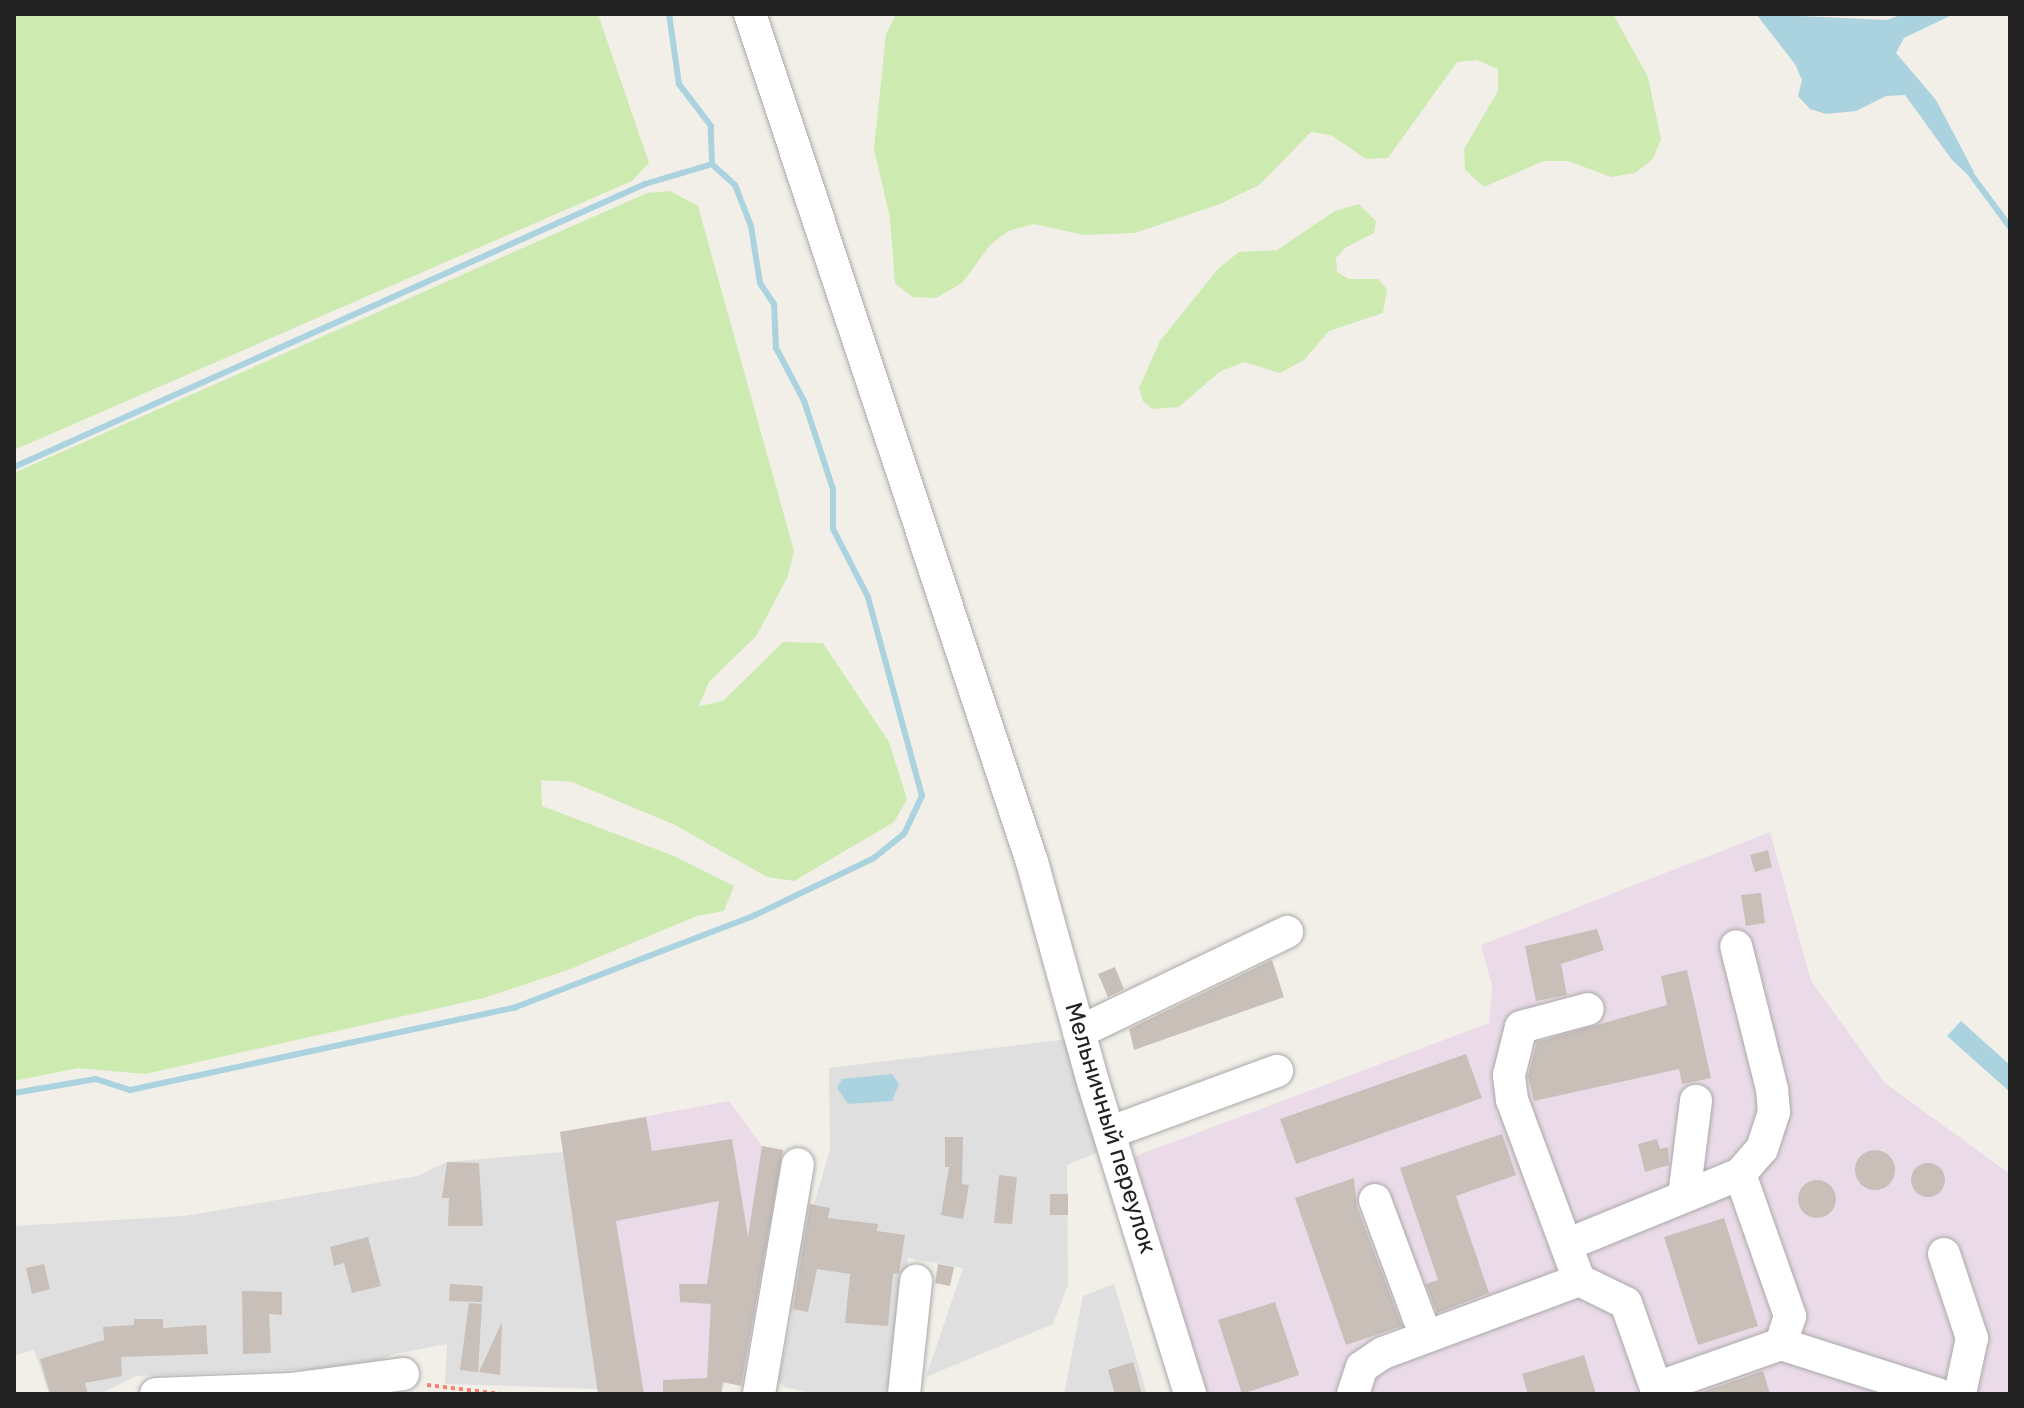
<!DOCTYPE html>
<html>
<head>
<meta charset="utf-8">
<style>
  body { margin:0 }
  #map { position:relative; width:2024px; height:1408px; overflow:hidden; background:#f2efe9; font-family:Rubik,sans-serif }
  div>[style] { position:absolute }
  .residential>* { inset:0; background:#e0dfdf }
  .industrial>* { inset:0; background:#ebdbe8 }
  .grass>* { inset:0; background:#cdebb0 }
  .water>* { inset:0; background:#aad3df }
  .stream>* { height:6px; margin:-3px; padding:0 3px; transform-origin:3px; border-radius:3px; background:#aad3df }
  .building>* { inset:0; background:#c7bfb8 }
  .round { border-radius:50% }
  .path>* { height:4px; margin-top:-2px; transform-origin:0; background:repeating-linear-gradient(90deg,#fa8072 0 4px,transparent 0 8px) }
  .roads { filter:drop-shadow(0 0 2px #a9a9a9) drop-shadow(0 0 2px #a9a9a9) }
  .minor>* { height:32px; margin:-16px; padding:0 16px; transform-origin:16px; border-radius:16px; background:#fff }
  span { translate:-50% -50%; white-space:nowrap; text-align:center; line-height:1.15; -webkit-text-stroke:7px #fff; paint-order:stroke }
  .street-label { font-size:24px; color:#222 }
  .frame { position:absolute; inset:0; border:16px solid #222; pointer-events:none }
</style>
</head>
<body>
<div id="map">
  <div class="residential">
    <div style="clip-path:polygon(1068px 1039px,1099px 1152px,1067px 1165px,1068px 1285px,1053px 1324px,926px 1377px,963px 1268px,908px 1258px,900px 1372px,884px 1394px,815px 1394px,785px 1387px,778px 1381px,793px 1312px,784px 1308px,806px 1203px,814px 1204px,830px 1150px,829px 1068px)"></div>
    <div style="clip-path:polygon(563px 1152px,598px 1389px,445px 1384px,447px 1344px,394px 1354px,364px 1367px,136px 1376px,100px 1394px,49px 1394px,34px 1350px,14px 1356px,14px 1226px,184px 1216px,417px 1176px,447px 1162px)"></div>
    <div style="clip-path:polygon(1114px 1284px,1147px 1394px,1064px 1394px,1083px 1296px)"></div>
  </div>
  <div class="industrial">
    <div style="clip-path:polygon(1770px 832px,1811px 981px,1885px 1083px,2010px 1174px,2010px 1394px,1204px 1394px,1133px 1157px,1489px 1023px,1492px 986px,1481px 945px)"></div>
    <div style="clip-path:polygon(729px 1101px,762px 1146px,783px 1150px,745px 1386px,725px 1383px,721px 1394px,598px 1394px,560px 1132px)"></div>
  </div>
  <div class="grass">
    <div style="clip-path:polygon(14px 14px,598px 14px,649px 163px,632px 181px,14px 450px)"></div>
    <div style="clip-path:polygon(896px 14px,1613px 14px,1648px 77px,1661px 139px,1653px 159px,1635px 173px,1611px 177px,1568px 161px,1544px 161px,1484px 187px,1465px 170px,1464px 149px,1498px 91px,1498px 69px,1477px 60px,1457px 62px,1388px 158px,1366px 159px,1331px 135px,1311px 132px,1259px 185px,1220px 204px,1135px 233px,1084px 235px,1034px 224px,1008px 231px,991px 244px,962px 283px,936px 298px,912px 297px,895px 283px,890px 218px,874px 149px,886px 34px)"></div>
    <div style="clip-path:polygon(670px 191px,698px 206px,794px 551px,788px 576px,757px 635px,709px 682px,699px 706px,723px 701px,783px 642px,823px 643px,889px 742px,907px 799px,894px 822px,794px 881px,767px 877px,675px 825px,572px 782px,541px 780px,542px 806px,674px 856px,734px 886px,724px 911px,697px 916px,568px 970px,484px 998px,145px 1074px,78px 1068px,14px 1081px,14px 473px,647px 193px)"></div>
    <div style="clip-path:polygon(1359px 204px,1376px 221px,1374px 233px,1345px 248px,1336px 258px,1337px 272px,1349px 279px,1378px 279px,1387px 289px,1383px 313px,1329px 331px,1304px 360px,1280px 373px,1244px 362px,1219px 372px,1179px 407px,1152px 409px,1143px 401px,1139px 388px,1160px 341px,1218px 269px,1239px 252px,1277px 250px,1335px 211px)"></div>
  </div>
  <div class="water">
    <div style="clip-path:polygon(1756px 14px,1887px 20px,1903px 14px,1954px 14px,1904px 38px,1896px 53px,1936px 100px,1974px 172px,1967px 174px,1952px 160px,1905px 95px,1886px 96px,1856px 111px,1826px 114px,1810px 109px,1798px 96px,1802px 80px,1795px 64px)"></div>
    <div style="clip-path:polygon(1961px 1021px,2010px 1065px,2010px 1092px,1947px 1036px)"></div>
    <div style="clip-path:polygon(892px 1074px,899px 1084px,892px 1101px,848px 1104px,837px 1088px,842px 1079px)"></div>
  </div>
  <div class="stream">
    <div style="left:1970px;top:173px;width:67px;rotate:53.5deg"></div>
    <div style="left:14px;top:467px;width:692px;rotate:-24.16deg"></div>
    <div style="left:645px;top:184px;width:70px;rotate:-16.6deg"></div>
    <div style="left:14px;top:1093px;width:83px;rotate:-9.7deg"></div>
    <div style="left:96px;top:1079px;width:36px;rotate:18deg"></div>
    <div style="left:130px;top:1090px;width:395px;rotate:-12.1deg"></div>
    <div style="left:516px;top:1007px;width:252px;rotate:-21deg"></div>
    <div style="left:751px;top:917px;width:136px;rotate:-25.6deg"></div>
    <div style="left:874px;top:858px;width:38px;rotate:-39deg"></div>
    <div style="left:904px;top:834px;width:42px;rotate:-64.7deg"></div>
    <div style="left:922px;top:796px;width:206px;rotate:-105.2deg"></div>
    <div style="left:868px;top:597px;width:76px;rotate:-117.2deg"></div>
    <div style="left:833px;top:529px;width:40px;rotate:-90deg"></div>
    <div style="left:833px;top:489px;width:93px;rotate:-108.2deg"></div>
    <div style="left:804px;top:401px;width:60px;rotate:-117.8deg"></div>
    <div style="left:776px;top:348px;width:44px;rotate:-92.6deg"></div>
    <div style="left:774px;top:304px;width:25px;rotate:-124deg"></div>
    <div style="left:760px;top:283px;width:58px;rotate:-99deg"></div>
    <div style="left:751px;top:226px;width:44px;rotate:-111.3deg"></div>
    <div style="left:735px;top:185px;width:31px;rotate:-138deg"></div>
    <div style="left:712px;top:164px;width:38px;rotate:-92deg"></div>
    <div style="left:711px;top:126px;width:53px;rotate:-127.3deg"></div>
    <div style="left:679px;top:84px;width:71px;rotate:-98.1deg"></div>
  </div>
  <div class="building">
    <div style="clip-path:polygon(1768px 850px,1772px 867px,1755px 872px,1750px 855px)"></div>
    <div style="clip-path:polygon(1761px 893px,1765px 923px,1746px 926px,1741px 895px)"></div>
    <div style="clip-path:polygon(1597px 929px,1604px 950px,1561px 964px,1567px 995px,1536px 1001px,1525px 946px)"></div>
    <div style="clip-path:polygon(1272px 960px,1284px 997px,1134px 1050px,1129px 1029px)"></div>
    <div style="clip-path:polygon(1115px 967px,1124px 989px,1108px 997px,1098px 974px)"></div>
    <div style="clip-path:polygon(1687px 970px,1711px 1078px,1682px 1084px,1679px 1069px,1534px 1101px,1528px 1076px,1537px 1042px,1667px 1005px,1661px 976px)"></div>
    <div style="clip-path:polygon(1466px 1054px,1482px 1098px,1296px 1164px,1280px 1119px)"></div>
    <div style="clip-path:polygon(646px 1117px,652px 1151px,732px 1139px,748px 1237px,762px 1146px,783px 1150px,741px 1386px,723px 1382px,721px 1394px,663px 1394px,663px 1380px,707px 1378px,711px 1304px,680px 1302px,679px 1284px,707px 1284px,719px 1201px,616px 1221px,644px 1394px,598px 1394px,560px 1132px)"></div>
    <div style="clip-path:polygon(1502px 1134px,1516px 1175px,1456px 1196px,1489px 1293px,1437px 1313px,1426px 1284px,1438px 1280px,1400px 1168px)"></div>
    <div style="clip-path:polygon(945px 1137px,963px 1137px,962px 1184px,969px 1185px,963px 1219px,941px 1215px,949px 1167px,945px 1167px)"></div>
    <div style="clip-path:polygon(1657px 1139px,1660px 1149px,1668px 1147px,1669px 1165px,1645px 1172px,1638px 1144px)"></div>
    <div class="round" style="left:1855px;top:1150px;width:40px;height:40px"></div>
    <div style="clip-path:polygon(447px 1162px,479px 1163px,483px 1226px,448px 1226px,449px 1198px,442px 1198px)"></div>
    <div class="round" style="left:1911px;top:1163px;width:34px;height:34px"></div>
    <div style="clip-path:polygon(999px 1175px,1017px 1177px,1012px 1224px,994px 1223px)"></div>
    <div style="clip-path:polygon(1354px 1178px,1357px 1207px,1402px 1326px,1346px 1345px,1295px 1198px)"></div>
    <div class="round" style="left:1798px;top:1180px;width:38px;height:38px"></div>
    <div style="clip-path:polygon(1050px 1194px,1068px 1194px,1068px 1215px,1050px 1215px)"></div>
    <div style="clip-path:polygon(810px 1204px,830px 1208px,828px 1218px,878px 1224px,877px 1231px,905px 1235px,899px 1273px,893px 1274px,888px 1326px,845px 1323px,850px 1274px,817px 1269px,808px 1312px,793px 1309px)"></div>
    <div style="clip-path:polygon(1724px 1218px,1758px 1326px,1698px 1345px,1664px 1237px)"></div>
    <div style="clip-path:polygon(368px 1237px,381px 1286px,352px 1293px,344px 1263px,334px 1266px,330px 1247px)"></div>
    <div style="clip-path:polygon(44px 1264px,50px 1289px,32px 1294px,26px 1268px)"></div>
    <div style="clip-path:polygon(938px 1264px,954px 1267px,950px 1286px,935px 1283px)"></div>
    <div style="clip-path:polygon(450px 1284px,483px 1286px,482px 1302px,449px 1301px)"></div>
    <div style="clip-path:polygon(242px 1291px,282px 1292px,282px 1315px,269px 1314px,271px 1353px,243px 1354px)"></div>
    <div style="clip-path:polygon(1275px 1302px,1299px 1375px,1242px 1394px,1218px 1320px)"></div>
    <div style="clip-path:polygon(469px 1303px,482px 1304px,478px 1372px,460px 1370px)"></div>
    <div style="clip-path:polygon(134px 1319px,163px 1319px,163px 1328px,206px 1325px,208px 1354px,121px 1357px,122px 1376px,85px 1383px,88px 1394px,50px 1394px,40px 1359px,104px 1340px,103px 1327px,134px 1325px)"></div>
    <div style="clip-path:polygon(502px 1322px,500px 1375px,479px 1372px)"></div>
    <div style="clip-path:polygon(1584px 1355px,1596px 1394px,1528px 1394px,1522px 1374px)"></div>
    <div style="clip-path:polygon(1133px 1362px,1142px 1394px,1115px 1394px,1108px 1370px)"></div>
    <div style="clip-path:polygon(1763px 1371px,1770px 1394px,1696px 1394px)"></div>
  </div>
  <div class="path">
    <div style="left:427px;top:1385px;width:77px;rotate:6.8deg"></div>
  </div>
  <div class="roads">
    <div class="minor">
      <div style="left:750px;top:14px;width:894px;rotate:71.61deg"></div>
      <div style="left:1032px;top:862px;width:228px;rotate:74.5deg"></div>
      <div style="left:1093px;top:1082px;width:327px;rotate:72.7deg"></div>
      <div style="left:1079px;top:1032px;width:231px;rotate:-25.7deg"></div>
      <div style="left:1111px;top:1132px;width:177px;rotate:-20.2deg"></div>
      <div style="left:1740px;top:1174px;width:151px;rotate:70.6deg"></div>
      <div style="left:1790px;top:1316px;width:29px;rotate:108deg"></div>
      <div style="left:1684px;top:1196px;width:96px;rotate:-82.8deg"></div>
      <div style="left:1375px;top:1200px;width:146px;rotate:69.6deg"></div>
      <div style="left:1566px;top:1245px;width:188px;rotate:-22.2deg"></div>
      <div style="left:1740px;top:1174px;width:33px;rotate:-49deg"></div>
      <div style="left:1762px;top:1149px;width:39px;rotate:-72deg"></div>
      <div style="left:1774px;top:1112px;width:23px;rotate:-95deg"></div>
      <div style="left:1772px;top:1089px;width:147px;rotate:-104.1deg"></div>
      <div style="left:1944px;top:1254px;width:89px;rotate:71.6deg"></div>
      <div style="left:1972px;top:1338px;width:57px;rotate:102.1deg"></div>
      <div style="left:1579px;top:1280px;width:52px;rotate:26.1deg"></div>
      <div style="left:1626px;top:1303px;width:96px;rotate:70.6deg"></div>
      <div style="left:1656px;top:1388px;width:133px;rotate:-19.4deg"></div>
      <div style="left:1781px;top:1344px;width:165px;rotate:17.7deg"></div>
      <div style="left:156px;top:1394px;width:135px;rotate:-2.1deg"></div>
      <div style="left:291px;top:1389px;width:113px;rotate:-7.6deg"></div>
      <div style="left:759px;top:1394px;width:233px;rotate:-80.4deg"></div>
      <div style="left:904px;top:1394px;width:114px;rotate:-83.9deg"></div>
      <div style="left:1353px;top:1394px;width:28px;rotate:-72deg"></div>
      <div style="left:1362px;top:1367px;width:25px;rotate:-34deg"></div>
      <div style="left:1383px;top:1353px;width:209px;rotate:-20.4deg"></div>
      <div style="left:1579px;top:1280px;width:192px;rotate:-110.4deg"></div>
      <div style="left:1512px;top:1100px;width:25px;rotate:-97deg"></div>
      <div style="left:1509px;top:1075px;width:49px;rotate:-76deg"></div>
      <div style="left:1521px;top:1027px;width:69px;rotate:-15deg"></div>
    </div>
  </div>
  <div class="street-label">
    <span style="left:1110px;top:1128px;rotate:73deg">Мельничный переулок</span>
  </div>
  <div class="frame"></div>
</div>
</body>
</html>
